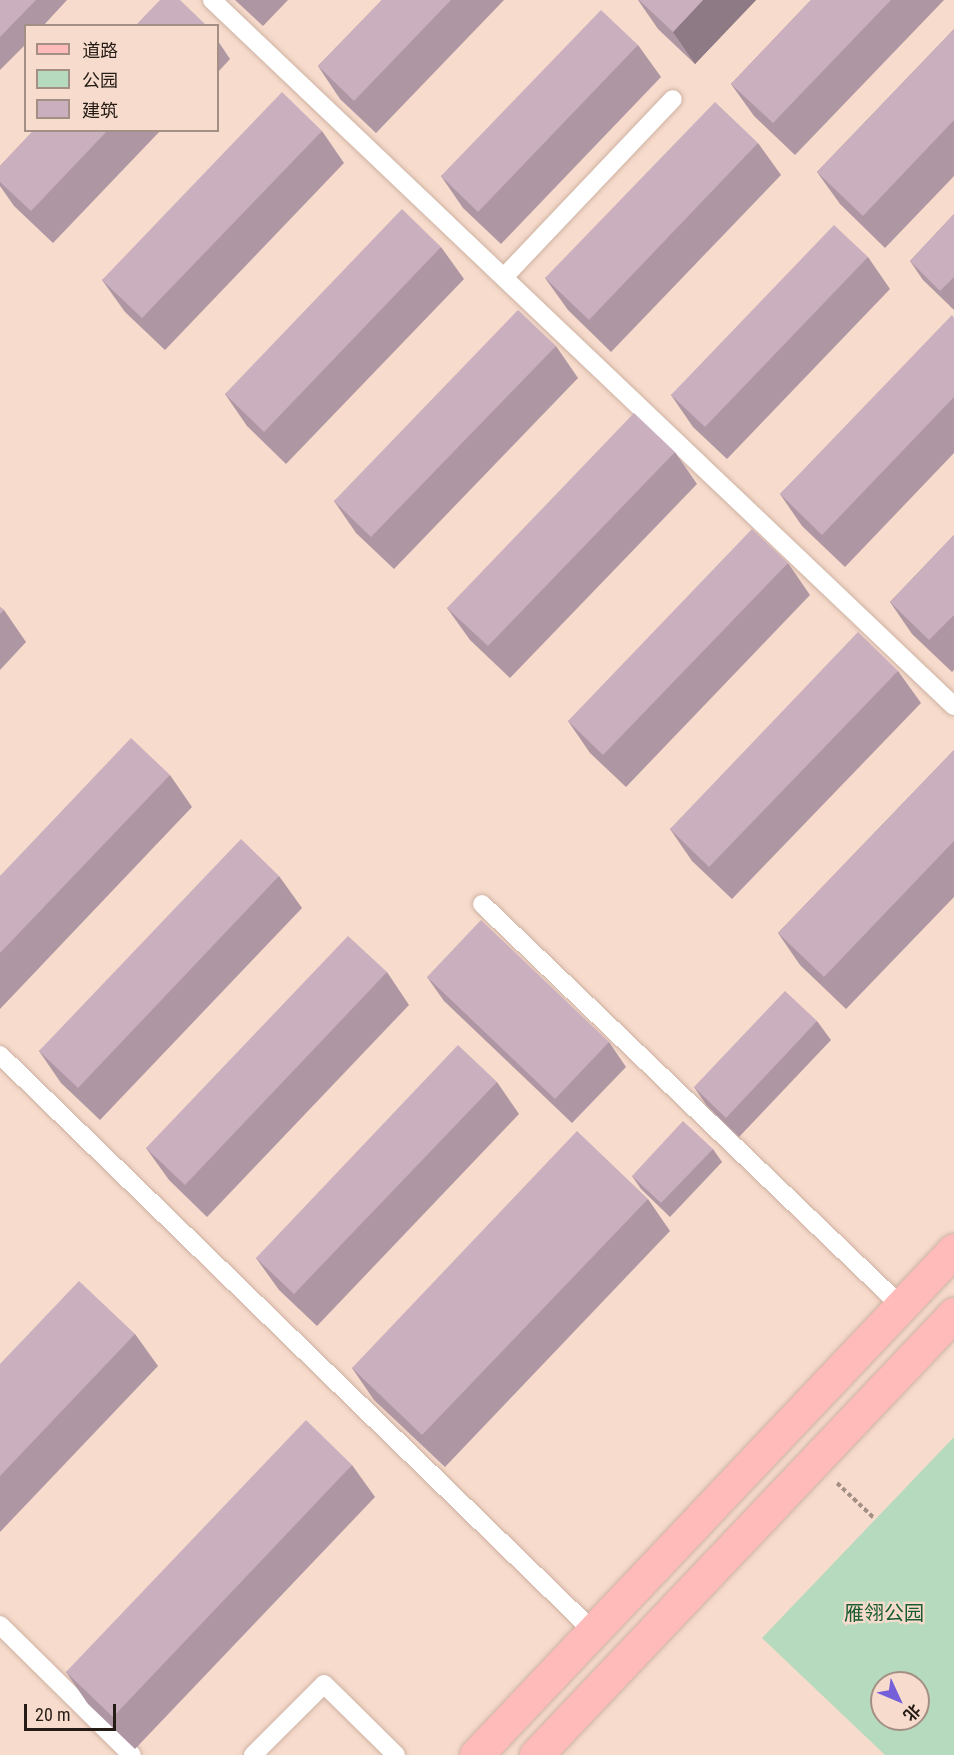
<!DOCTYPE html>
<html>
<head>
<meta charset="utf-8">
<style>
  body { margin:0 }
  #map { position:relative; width:954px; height:1755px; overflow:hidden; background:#f7dbcc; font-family:"Roboto Condensed","Noto Sans SC",sans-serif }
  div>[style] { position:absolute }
  .green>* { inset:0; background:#b6dabe }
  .path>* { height:4px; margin-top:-2px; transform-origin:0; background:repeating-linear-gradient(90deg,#a38f84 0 4.5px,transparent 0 7.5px) }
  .roads { filter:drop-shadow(0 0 2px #cdb2a3) drop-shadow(0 0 2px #cdb2a3) }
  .service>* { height:18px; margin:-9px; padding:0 9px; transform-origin:9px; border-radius:9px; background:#fff }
  .primary>* { height:33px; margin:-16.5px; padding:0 16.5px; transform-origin:16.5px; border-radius:16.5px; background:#ffbaba }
  .wall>* { inset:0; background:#ae96a3 }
  .shaded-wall>* { inset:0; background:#8d7a85 }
  .building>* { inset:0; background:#caafbe }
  span { translate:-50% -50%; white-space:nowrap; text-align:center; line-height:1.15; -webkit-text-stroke:4.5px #f7dbcc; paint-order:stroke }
  .park-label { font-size:20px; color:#185d32 }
  .legend { position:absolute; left:24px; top:24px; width:195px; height:108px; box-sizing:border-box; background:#f7dbcc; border:2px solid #a38f83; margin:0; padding:8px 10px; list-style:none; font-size:18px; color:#251c16 }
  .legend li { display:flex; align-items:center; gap:12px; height:30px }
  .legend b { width:30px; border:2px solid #a38f83 }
  .north { position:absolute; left:870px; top:1671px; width:60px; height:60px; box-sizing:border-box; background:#f7dbcc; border:2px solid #a38f83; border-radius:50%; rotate:134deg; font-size:16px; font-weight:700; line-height:24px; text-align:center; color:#251c16 }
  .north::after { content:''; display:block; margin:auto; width:21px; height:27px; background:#7560da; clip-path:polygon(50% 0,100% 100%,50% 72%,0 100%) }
  .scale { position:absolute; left:24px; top:1704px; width:92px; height:27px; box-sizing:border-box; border:3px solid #251c16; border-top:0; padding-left:8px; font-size:18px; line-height:21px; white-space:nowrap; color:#251c16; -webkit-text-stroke:4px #f7dbcc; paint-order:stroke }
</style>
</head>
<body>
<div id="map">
  <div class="green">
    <div style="clip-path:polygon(evenodd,954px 1437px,954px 1755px,885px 1755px,762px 1638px,954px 1437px,882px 1683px,918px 1683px,918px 1719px,882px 1719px,882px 1683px)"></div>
  </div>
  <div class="path">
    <div style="left:837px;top:1483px;width:52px;rotate:43.5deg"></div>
  </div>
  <div class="roads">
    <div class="service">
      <div style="left:212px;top:0;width:1024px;rotate:43.58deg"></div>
      <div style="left:504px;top:277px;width:245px;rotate:-46.5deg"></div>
      <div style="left:482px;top:904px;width:581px;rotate:43.81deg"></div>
      <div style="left:0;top:1055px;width:827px;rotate:44.17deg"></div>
      <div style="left:0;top:1625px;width:185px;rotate:44.6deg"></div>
      <div style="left:253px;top:1755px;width:100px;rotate:-45deg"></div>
      <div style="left:324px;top:1684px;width:101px;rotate:44.6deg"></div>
    </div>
    <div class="primary">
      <div style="left:476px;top:1755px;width:695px;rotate:-46.57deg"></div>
      <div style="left:536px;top:1755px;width:608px;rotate:-46.53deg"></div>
    </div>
  </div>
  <div class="wall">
    <div style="clip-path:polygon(0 0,67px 0,43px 26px,26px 26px,26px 44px,0 70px)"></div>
    <div style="clip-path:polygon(235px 0,288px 0,263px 26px)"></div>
    <div style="clip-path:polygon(382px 0,504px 0,376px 133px,340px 99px,318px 66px)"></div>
    <div style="clip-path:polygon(638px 0,756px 0,695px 64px,658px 29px)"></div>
    <div style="clip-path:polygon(811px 0,944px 0,795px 155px,754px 116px,731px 84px)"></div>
    <div style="clip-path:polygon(954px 29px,954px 176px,885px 248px,840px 204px,817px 172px)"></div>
    <div style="clip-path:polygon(218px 41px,230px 59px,218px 72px)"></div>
    <div style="clip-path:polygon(638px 45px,661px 77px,501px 244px,463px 208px,441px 176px)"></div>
    <div style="clip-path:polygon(34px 130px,161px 130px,53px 243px,14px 206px,0 186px,0 166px)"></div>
    <div style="clip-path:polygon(322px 131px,344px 163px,165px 350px,125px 312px,102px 280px)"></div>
    <div style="clip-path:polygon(758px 143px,781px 175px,611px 352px,568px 310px,545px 278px)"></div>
    <div style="clip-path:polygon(954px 214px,954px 310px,923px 280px,910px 261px)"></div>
    <div style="clip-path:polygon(441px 247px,464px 279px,286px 464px,247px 426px,225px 394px)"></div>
    <div style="clip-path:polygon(868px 257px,890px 289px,727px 459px,693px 427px,671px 395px)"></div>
    <div style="clip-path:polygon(954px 318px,954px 453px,845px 567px,802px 526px,780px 494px)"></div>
    <div style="clip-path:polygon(556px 346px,578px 378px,394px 569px,356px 533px,334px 501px)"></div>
    <div style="clip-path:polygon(675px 452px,697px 484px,510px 678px,470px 640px,447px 608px)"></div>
    <div style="clip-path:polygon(954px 535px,954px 670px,952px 672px,912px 634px,890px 602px)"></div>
    <div style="clip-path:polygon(788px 563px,810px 595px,626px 787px,590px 753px,568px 721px)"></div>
    <div style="clip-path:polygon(0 607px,4px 610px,26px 642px,0 670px)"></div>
    <div style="clip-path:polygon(898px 671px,921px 703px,732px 899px,692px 861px,670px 829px)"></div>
    <div style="clip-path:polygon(954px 750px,954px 897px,846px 1009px,800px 965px,778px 933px)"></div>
    <div style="clip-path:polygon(170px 775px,192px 807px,0 1009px,0 876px)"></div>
    <div style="clip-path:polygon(279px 876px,302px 908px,100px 1120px,61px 1083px,39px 1051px)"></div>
    <div style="clip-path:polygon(387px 972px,409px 1005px,207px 1217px,169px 1180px,146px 1148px)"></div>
    <div style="clip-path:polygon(427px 977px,609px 1042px,626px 1067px,572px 1123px,444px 1001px)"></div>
    <div style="clip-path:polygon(817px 1021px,831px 1040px,739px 1137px,707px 1106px,694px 1087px)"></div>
    <div style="clip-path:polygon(497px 1082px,519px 1114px,317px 1326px,279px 1290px,256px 1258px)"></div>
    <div style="clip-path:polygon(713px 1149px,722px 1162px,670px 1217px,641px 1189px,632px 1176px)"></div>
    <div style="clip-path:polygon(648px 1199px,670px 1231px,445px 1467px,374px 1400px,352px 1368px)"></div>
    <div style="clip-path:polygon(135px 1334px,158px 1366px,0 1532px,0 1364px)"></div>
    <div style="clip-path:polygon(352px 1465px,375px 1497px,135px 1749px,88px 1704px,66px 1672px)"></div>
  </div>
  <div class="shaded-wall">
    <div style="clip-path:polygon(703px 0,756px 0,695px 64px,673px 32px)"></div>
  </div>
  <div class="building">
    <div style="clip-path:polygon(0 0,36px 0,0 37px)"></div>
    <div style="clip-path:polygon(160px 0,180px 0,207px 26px,135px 26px)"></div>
    <div style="clip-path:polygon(382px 0,451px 0,354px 101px,318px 66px)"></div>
    <div style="clip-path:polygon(639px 0,703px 0,673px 32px)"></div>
    <div style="clip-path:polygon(811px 0,891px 0,773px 123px,731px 84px)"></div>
    <div style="clip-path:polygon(601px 10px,638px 45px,478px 212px,441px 176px)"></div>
    <div style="clip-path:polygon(954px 29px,954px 120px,863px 216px,817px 172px)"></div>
    <div style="clip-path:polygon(282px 92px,322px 131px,142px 318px,102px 280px)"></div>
    <div style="clip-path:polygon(715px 102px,758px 143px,589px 320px,545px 278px)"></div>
    <div style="clip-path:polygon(34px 130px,108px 130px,31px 211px,0 182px,0 166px)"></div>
    <div style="clip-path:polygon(402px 209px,441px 247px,264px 432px,225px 394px)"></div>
    <div style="clip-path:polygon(954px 214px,954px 277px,940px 291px,910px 261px)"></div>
    <div style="clip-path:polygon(834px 225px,868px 257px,705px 427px,671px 395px)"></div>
    <div style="clip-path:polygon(518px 310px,556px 346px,371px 537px,334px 501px)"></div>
    <div style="clip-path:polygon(952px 315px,954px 318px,954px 397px,822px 535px,780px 494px)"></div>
    <div style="clip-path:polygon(634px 413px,675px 452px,488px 646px,447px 608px)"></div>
    <div style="clip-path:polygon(752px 529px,788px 563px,603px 755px,568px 721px)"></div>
    <div style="clip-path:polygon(954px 535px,954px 615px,929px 640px,890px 602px)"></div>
    <div style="clip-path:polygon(0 607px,4px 610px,0 614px)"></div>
    <div style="clip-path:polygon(858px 632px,898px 671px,709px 867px,670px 829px)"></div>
    <div style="clip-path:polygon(131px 738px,170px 775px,0 953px,0 876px)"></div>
    <div style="clip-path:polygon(954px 750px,954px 841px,824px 977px,778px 933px)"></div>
    <div style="clip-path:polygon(241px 839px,279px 876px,78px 1088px,39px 1051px)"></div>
    <div style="clip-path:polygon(481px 920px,609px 1042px,555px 1099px,427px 977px)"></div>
    <div style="clip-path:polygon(348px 936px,387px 972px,185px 1185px,146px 1148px)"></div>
    <div style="clip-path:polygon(785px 991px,817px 1021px,726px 1118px,694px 1087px)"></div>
    <div style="clip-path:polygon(458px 1045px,497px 1082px,294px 1294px,256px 1258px)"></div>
    <div style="clip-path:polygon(683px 1121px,713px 1149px,661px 1203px,632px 1176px)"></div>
    <div style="clip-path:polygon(577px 1131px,648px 1199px,422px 1435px,352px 1368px)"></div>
    <div style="clip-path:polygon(79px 1281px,135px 1334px,0 1476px,0 1364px)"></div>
    <div style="clip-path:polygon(306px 1420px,352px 1465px,113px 1717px,66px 1672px)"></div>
  </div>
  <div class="park-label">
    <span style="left:884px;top:1613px">雁翎公园</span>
  </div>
  <ul class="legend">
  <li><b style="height:8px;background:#ffbaba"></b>道路</li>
  <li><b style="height:16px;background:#b6dabe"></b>公园</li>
  <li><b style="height:16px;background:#caafbe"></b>建筑</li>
  </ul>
  <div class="north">北</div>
  <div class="scale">20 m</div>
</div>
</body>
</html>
